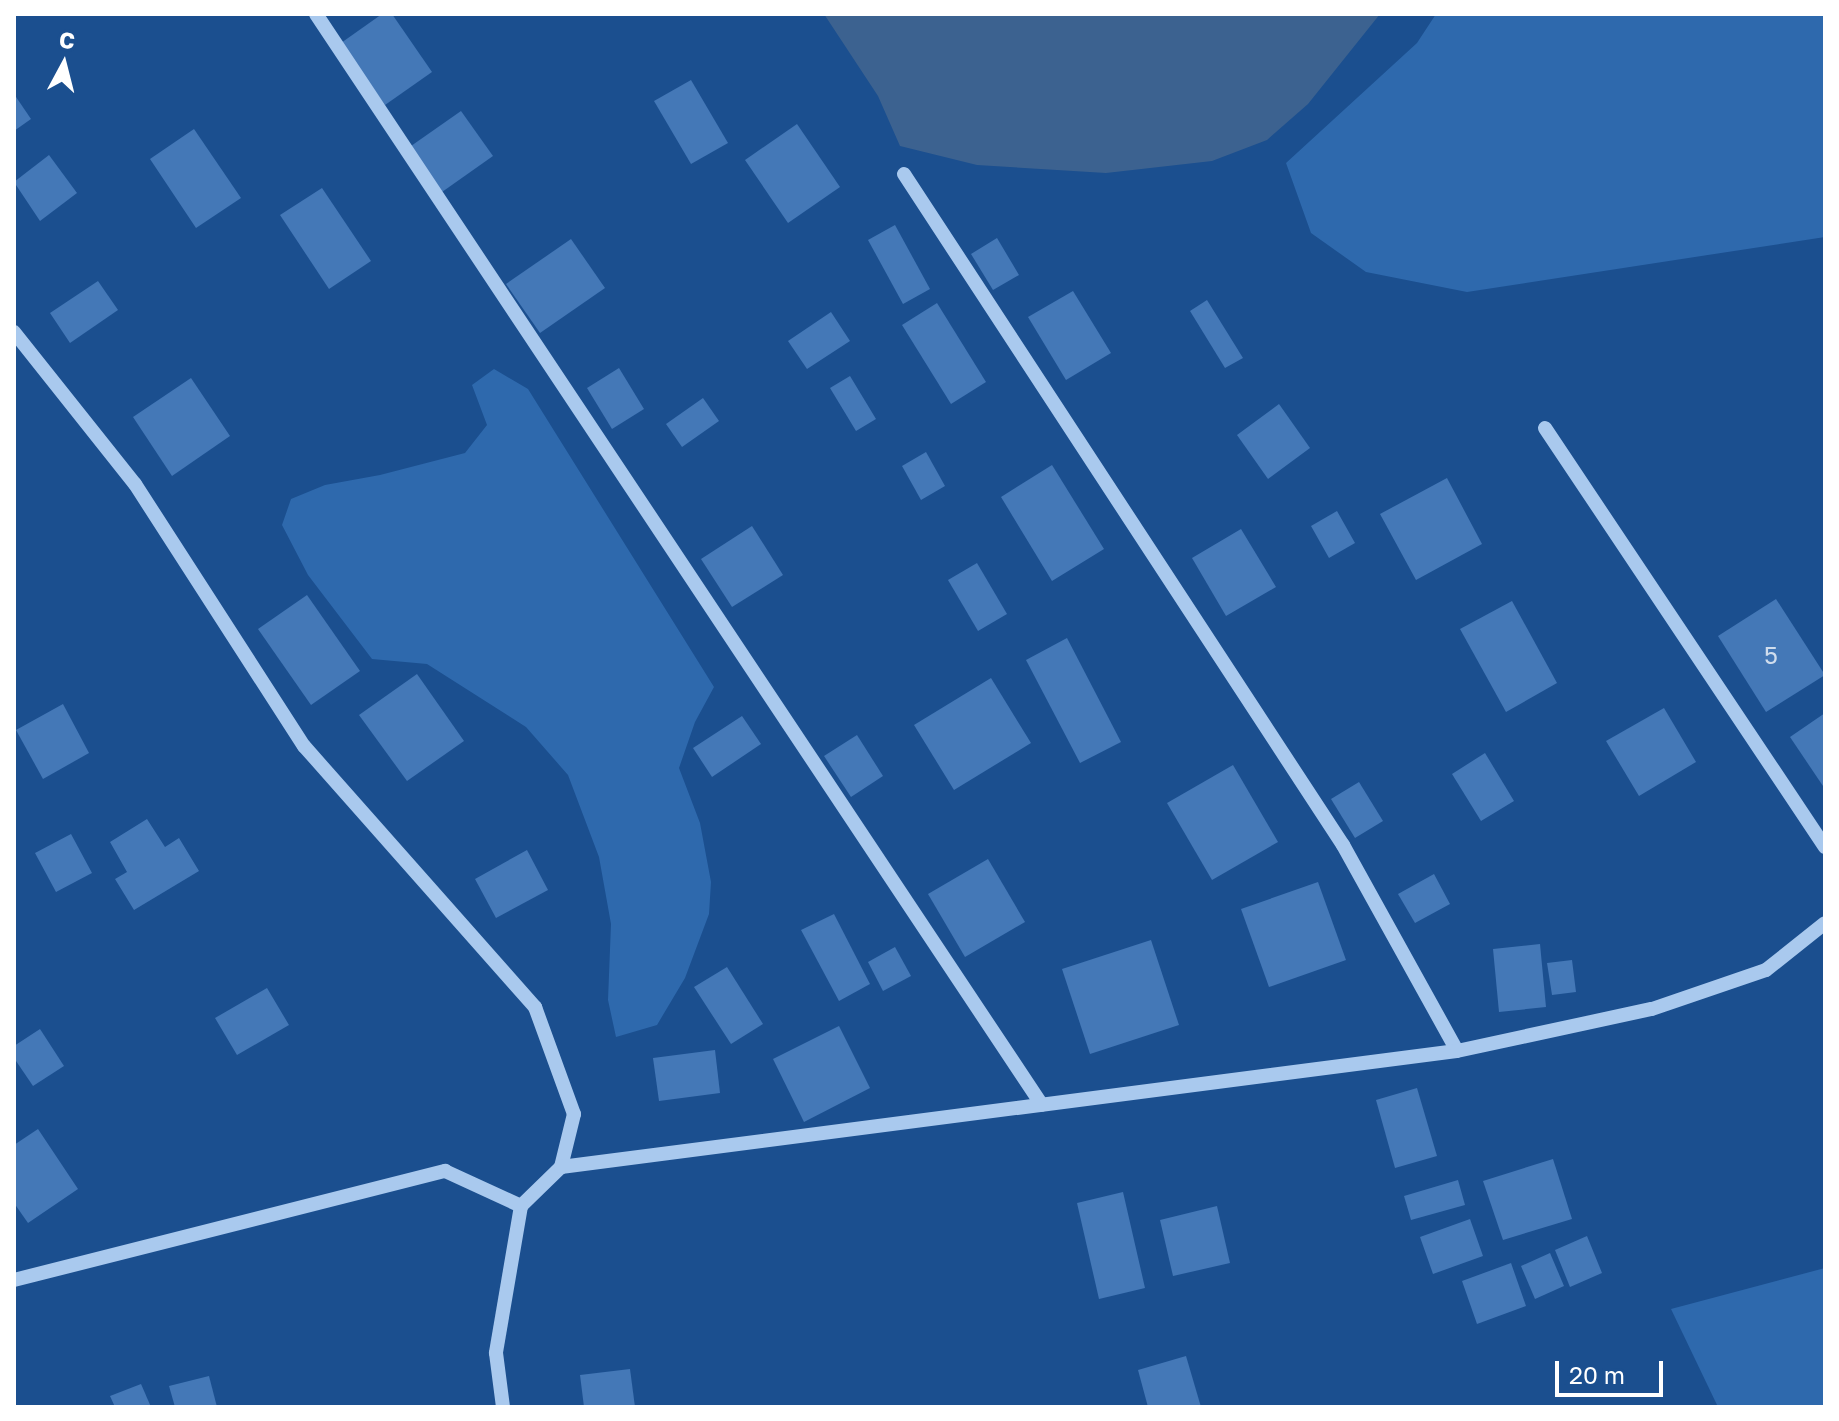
<!DOCTYPE html>
<html>
<head>
<meta charset="utf-8">
<style>
  body { margin:0 }
  #map { position:relative; width:1839px; height:1421px; overflow:hidden; background:#1b4f8f; font-family:"Golos Text",sans-serif }
  div>[style] { position:absolute }
  .green>* { inset:0; background:#2e69ad }
  .water>* { inset:0; background:#3c6290 }
  .building>* { inset:0; background:#4478b7 }
  .minor>* { height:14px; margin:-7px; padding:0 7px; transform-origin:7px; border-radius:7px; background:#a9c9ee }
  span { translate:-50% -50%; white-space:nowrap; text-align:center; line-height:1.15; -webkit-text-stroke:8px #1b4f8f; paint-order:stroke }
  .number-label { font-size:24px; color:#d0dded }
  .number-label span { -webkit-text-stroke-width:0 }
  .frame { position:absolute; inset:0; border:16px solid #fff; pointer-events:none }
  .north { position:absolute; left:24px; top:24px; width:80px; height:80px; -webkit-text-stroke:6px #1b4f8f; paint-order:stroke; rotate:7deg; font-size:22px; font-weight:700; line-height:32px; text-align:center; color:#fff }
  .north::after { content:''; display:block; margin:auto; width:28px; height:36px; background:#fff; clip-path:polygon(50% 0,100% 100%,50% 72%,0 100%) }
  .scale { position:absolute; left:1555px; top:1361px; width:108px; height:36px; box-sizing:border-box; border:4px solid #fff; border-top:0; padding-left:10px; font-size:24px; line-height:28px; white-space:nowrap; color:#fff; -webkit-text-stroke:6px #1b4f8f; paint-order:stroke }
</style>
</head>
<body>
<div id="map">
  <div class="green">
    <div style="clip-path:polygon(1436px 14px,1825px 14px,1825px 237px,1467px 292px,1366px 272px,1311px 233px,1286px 163px,1417px 43px)"></div>
    <div style="clip-path:polygon(494px 369px,528px 389px,714px 687px,695px 722px,679px 768px,700px 823px,711px 882px,709px 914px,685px 978px,657px 1025px,616px 1037px,608px 1000px,611px 924px,599px 857px,568px 775px,526px 727px,427px 664px,372px 659px,308px 575px,282px 525px,291px 499px,325px 485px,380px 475px,465px 453px,487px 425px,472px 385px)"></div>
    <div style="clip-path:polygon(1825px 1268px,1825px 1407px,1718px 1407px,1671px 1309px)"></div>
  </div>
  <div class="water">
    <div style="clip-path:polygon(824px 14px,1380px 14px,1308px 104px,1267px 140px,1212px 161px,1106px 173px,977px 165px,900px 146px,878px 96px)"></div>
  </div>
  <div class="building">
    <div style="clip-path:polygon(382px 14px,392px 14px,432px 72px,385px 105px,341px 43px)"></div>
    <div style="clip-path:polygon(691px 80px,728px 143px,691px 164px,654px 101px)"></div>
    <div style="clip-path:polygon(14px 94px,31px 119px,14px 131px)"></div>
    <div style="clip-path:polygon(461px 111px,493px 156px,442px 192px,411px 146px)"></div>
    <div style="clip-path:polygon(797px 124px,840px 187px,788px 223px,745px 160px)"></div>
    <div style="clip-path:polygon(194px 129px,241px 198px,196px 228px,150px 159px)"></div>
    <div style="clip-path:polygon(49px 155px,77px 193px,40px 221px,14px 182px)"></div>
    <div style="clip-path:polygon(322px 188px,371px 261px,329px 289px,280px 215px)"></div>
    <div style="clip-path:polygon(895px 225px,930px 289px,903px 304px,868px 240px)"></div>
    <div style="clip-path:polygon(997px 238px,1019px 275px,993px 290px,971px 254px)"></div>
    <div style="clip-path:polygon(571px 239px,605px 288px,540px 333px,506px 284px)"></div>
    <div style="clip-path:polygon(98px 281px,118px 310px,70px 343px,50px 313px)"></div>
    <div style="clip-path:polygon(1073px 291px,1111px 353px,1066px 380px,1028px 317px)"></div>
    <div style="clip-path:polygon(1207px 300px,1243px 358px,1225px 368px,1190px 311px)"></div>
    <div style="clip-path:polygon(937px 303px,986px 382px,951px 404px,902px 325px)"></div>
    <div style="clip-path:polygon(831px 312px,850px 341px,807px 369px,788px 341px)"></div>
    <div style="clip-path:polygon(619px 368px,644px 409px,612px 429px,587px 388px)"></div>
    <div style="clip-path:polygon(850px 376px,876px 419px,856px 431px,830px 388px)"></div>
    <div style="clip-path:polygon(191px 378px,230px 436px,172px 476px,133px 417px)"></div>
    <div style="clip-path:polygon(703px 398px,719px 421px,682px 447px,666px 424px)"></div>
    <div style="clip-path:polygon(1279px 404px,1310px 448px,1268px 479px,1237px 435px)"></div>
    <div style="clip-path:polygon(926px 452px,945px 486px,921px 500px,902px 466px)"></div>
    <div style="clip-path:polygon(1052px 465px,1104px 549px,1052px 581px,1001px 497px)"></div>
    <div style="clip-path:polygon(1447px 478px,1482px 544px,1416px 580px,1380px 514px)"></div>
    <div style="clip-path:polygon(1337px 511px,1355px 543px,1329px 558px,1311px 526px)"></div>
    <div style="clip-path:polygon(752px 526px,783px 575px,732px 607px,701px 559px)"></div>
    <div style="clip-path:polygon(1241px 529px,1276px 587px,1226px 616px,1192px 558px)"></div>
    <div style="clip-path:polygon(977px 563px,1007px 614px,978px 631px,948px 580px)"></div>
    <div style="clip-path:polygon(307px 595px,360px 671px,311px 705px,258px 629px)"></div>
    <div style="clip-path:polygon(1776px 599px,1825px 675px,1766px 712px,1718px 636px)"></div>
    <div style="clip-path:polygon(1512px 601px,1557px 683px,1506px 712px,1460px 629px)"></div>
    <div style="clip-path:polygon(1067px 638px,1121px 742px,1080px 763px,1026px 660px)"></div>
    <div style="clip-path:polygon(417px 674px,464px 741px,407px 781px,359px 715px)"></div>
    <div style="clip-path:polygon(991px 678px,1031px 743px,954px 790px,914px 725px)"></div>
    <div style="clip-path:polygon(63px 704px,89px 753px,43px 779px,16px 730px)"></div>
    <div style="clip-path:polygon(1664px 708px,1696px 762px,1639px 796px,1606px 741px)"></div>
    <div style="clip-path:polygon(1825px 713px,1825px 789px,1790px 737px)"></div>
    <div style="clip-path:polygon(742px 716px,761px 744px,712px 777px,693px 748px)"></div>
    <div style="clip-path:polygon(857px 735px,883px 776px,851px 797px,824px 756px)"></div>
    <div style="clip-path:polygon(1485px 753px,1514px 801px,1481px 821px,1452px 774px)"></div>
    <div style="clip-path:polygon(1233px 765px,1278px 842px,1212px 880px,1167px 803px)"></div>
    <div style="clip-path:polygon(1359px 782px,1383px 821px,1355px 838px,1331px 799px)"></div>
    <div style="clip-path:polygon(147px 819px,165px 847px,179px 838px,199px 871px,134px 910px,115px 879px,127px 872px,110px 842px)"></div>
    <div style="clip-path:polygon(71px 834px,92px 873px,56px 892px,35px 853px)"></div>
    <div style="clip-path:polygon(527px 850px,548px 890px,496px 918px,475px 879px)"></div>
    <div style="clip-path:polygon(988px 859px,1025px 922px,965px 957px,928px 894px)"></div>
    <div style="clip-path:polygon(1434px 874px,1450px 904px,1415px 923px,1398px 894px)"></div>
    <div style="clip-path:polygon(1318px 882px,1346px 960px,1269px 987px,1241px 909px)"></div>
    <div style="clip-path:polygon(834px 914px,870px 984px,839px 1001px,801px 930px)"></div>
    <div style="clip-path:polygon(1151px 940px,1179px 1025px,1090px 1054px,1062px 969px)"></div>
    <div style="clip-path:polygon(1540px 944px,1546px 1007px,1499px 1012px,1493px 949px)"></div>
    <div style="clip-path:polygon(895px 947px,911px 976px,883px 991px,868px 962px)"></div>
    <div style="clip-path:polygon(1572px 960px,1576px 992px,1552px 995px,1547px 963px)"></div>
    <div style="clip-path:polygon(727px 967px,763px 1024px,731px 1044px,694px 987px)"></div>
    <div style="clip-path:polygon(267px 988px,289px 1025px,237px 1055px,215px 1018px)"></div>
    <div style="clip-path:polygon(839px 1026px,870px 1088px,804px 1122px,773px 1059px)"></div>
    <div style="clip-path:polygon(40px 1029px,64px 1066px,33px 1086px,14px 1058px,14px 1046px)"></div>
    <div style="clip-path:polygon(715px 1050px,720px 1093px,659px 1101px,653px 1058px)"></div>
    <div style="clip-path:polygon(1417px 1088px,1437px 1156px,1395px 1168px,1376px 1100px)"></div>
    <div style="clip-path:polygon(38px 1129px,78px 1189px,28px 1223px,14px 1203px,14px 1145px)"></div>
    <div style="clip-path:polygon(1553px 1159px,1572px 1219px,1503px 1240px,1483px 1181px)"></div>
    <div style="clip-path:polygon(1458px 1180px,1465px 1205px,1411px 1220px,1404px 1196px)"></div>
    <div style="clip-path:polygon(1123px 1192px,1145px 1288px,1099px 1299px,1077px 1203px)"></div>
    <div style="clip-path:polygon(1217px 1206px,1230px 1263px,1173px 1276px,1160px 1220px)"></div>
    <div style="clip-path:polygon(1470px 1219px,1483px 1256px,1433px 1274px,1420px 1237px)"></div>
    <div style="clip-path:polygon(1587px 1236px,1602px 1273px,1570px 1287px,1555px 1250px)"></div>
    <div style="clip-path:polygon(1550px 1253px,1564px 1286px,1535px 1299px,1521px 1266px)"></div>
    <div style="clip-path:polygon(1511px 1263px,1526px 1306px,1477px 1324px,1462px 1281px)"></div>
    <div style="clip-path:polygon(1186px 1356px,1201px 1407px,1148px 1407px,1138px 1370px)"></div>
    <div style="clip-path:polygon(630px 1369px,635px 1407px,584px 1407px,580px 1375px)"></div>
    <div style="clip-path:polygon(209px 1376px,217px 1407px,175px 1407px,169px 1386px)"></div>
    <div style="clip-path:polygon(141px 1384px,151px 1407px,115px 1407px,110px 1396px)"></div>
  </div>
  <div class="minor">
    <div style="left:316px;top:14px;width:1310px;rotate:56.36deg"></div>
    <div style="left:904px;top:174px;width:802px;rotate:56.81deg"></div>
    <div style="left:1343px;top:845px;width:235px;rotate:61deg"></div>
    <div style="left:14px;top:332px;width:194px;rotate:51.5deg"></div>
    <div style="left:135px;top:484px;width:312px;rotate:57.2deg"></div>
    <div style="left:304px;top:746px;width:349px;rotate:48.5deg"></div>
    <div style="left:535px;top:1007px;width:114px;rotate:70deg"></div>
    <div style="left:574px;top:1114px;width:55px;rotate:103.8deg"></div>
    <div style="left:561px;top:1167px;width:56px;rotate:135.7deg"></div>
    <div style="left:521px;top:1206px;width:149px;rotate:99.7deg"></div>
    <div style="left:496px;top:1353px;width:54px;rotate:82.6deg"></div>
    <div style="left:1545px;top:428px;width:504px;rotate:56.25deg"></div>
    <div style="left:561px;top:1167px;width:903px;rotate:-7.38deg"></div>
    <div style="left:1457px;top:1051px;width:199px;rotate:-12.2deg"></div>
    <div style="left:1652px;top:1009px;width:120px;rotate:-18.9deg"></div>
    <div style="left:1766px;top:970px;width:75px;rotate:-38.5deg"></div>
    <div style="left:14px;top:1280px;width:445px;rotate:-14.2deg"></div>
    <div style="left:445px;top:1171px;width:84px;rotate:24.7deg"></div>
  </div>
  <div class="number-label">
    <span style="left:1771px;top:655px">5</span>
  </div>
  <div class="frame"></div>
  <div class="north">С</div>
  <div class="scale">20 m</div>
</div>
</body>
</html>
